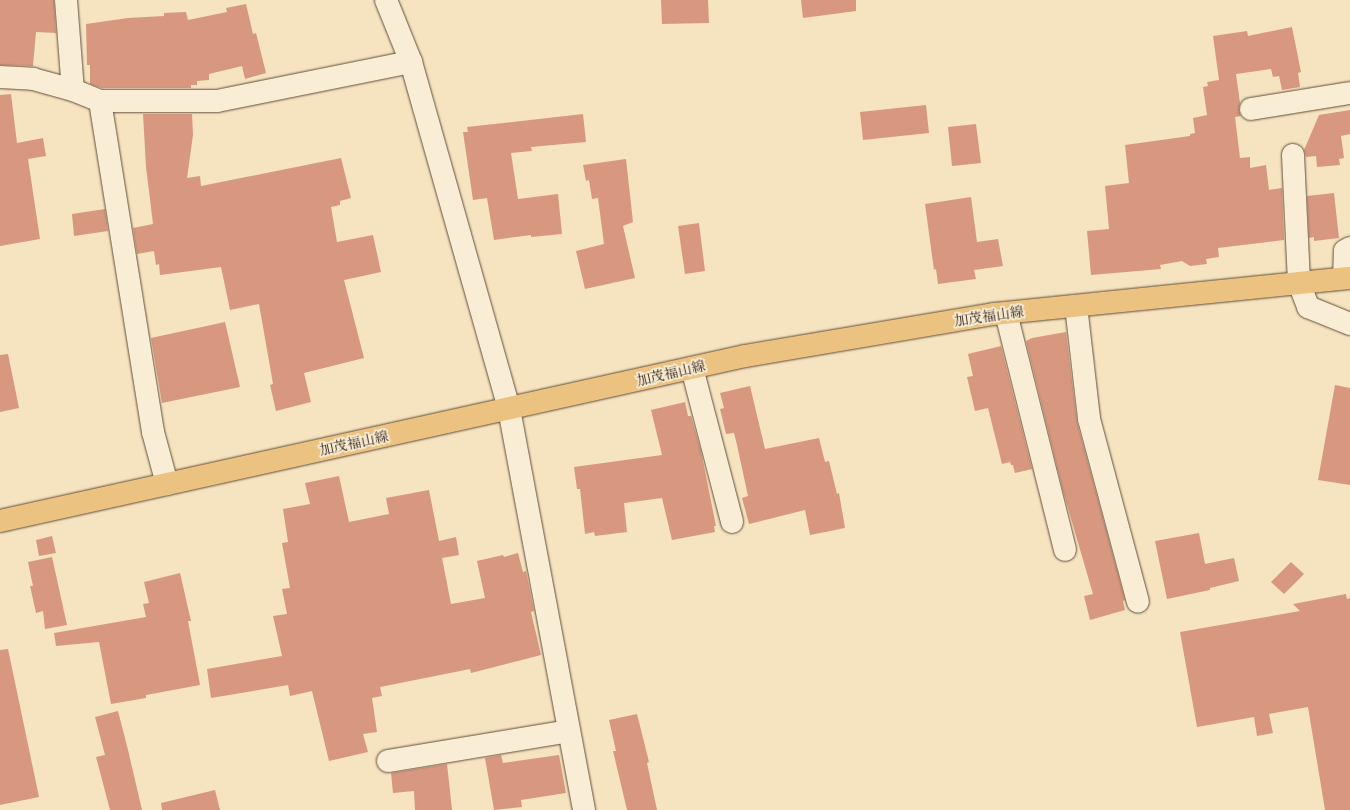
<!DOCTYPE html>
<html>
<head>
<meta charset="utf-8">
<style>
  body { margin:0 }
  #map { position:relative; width:1350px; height:810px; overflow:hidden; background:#f6e3bf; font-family:"EB Garamond","Noto Serif JP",serif }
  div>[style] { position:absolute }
  .building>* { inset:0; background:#d8987f }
  .roads { filter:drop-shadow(0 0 1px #614e3d) drop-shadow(0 0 1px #614e3d) }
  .minor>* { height:22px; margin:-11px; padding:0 11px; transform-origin:11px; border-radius:11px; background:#f9edd5 }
  .major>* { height:22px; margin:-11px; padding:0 11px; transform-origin:11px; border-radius:11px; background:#ebc280 }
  span { translate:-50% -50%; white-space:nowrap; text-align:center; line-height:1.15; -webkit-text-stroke:3.5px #f9edd5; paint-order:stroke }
  .street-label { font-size:14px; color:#2f1c12 }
</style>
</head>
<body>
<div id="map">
  <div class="building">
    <div style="clip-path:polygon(0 0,54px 0,56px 33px,36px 32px,33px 66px,0 65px)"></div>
    <div style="clip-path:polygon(661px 0,708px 0,709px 23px,662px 24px)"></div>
    <div style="clip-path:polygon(801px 0,856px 0,856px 11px,803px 18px)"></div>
    <div style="clip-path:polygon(246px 4px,253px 34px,256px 33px,266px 73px,245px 79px,242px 66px,209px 74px,209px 80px,197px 81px,197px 85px,191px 85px,191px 88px,102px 88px,90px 84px,90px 65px,87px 65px,86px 24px,128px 18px,164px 16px,164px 13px,186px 12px,188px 20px,227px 12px,226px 8px)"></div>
    <div style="clip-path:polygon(1292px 27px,1301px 72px,1298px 73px,1300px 87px,1282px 90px,1279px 76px,1273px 77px,1271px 69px,1236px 74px,1240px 103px,1239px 111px,1241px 116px,1235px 117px,1240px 158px,1250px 157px,1250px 168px,1266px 165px,1269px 190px,1282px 188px,1284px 240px,1218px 248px,1219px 257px,1206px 259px,1207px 264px,1190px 266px,1182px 261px,1160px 265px,1161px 269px,1091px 275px,1087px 231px,1109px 229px,1105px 186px,1129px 183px,1125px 145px,1190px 136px,1190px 134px,1195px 133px,1193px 118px,1207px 115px,1203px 87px,1208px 86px,1207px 82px,1219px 80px,1213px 36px,1247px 31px,1248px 36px)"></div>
    <div style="clip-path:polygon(11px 94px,17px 143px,43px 138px,46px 156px,28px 159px,40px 239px,0 246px,0 95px)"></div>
    <div style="clip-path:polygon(926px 105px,929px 133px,863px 140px,860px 112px)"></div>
    <div style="clip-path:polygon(1350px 110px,1350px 134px,1341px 136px,1344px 158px,1339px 159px,1340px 165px,1317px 167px,1316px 156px,1306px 157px,1304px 150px,1319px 115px)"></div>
    <div style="clip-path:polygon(143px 114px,192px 114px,193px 135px,187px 178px,200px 176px,201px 186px,341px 158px,351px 198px,340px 201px,340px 205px,331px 207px,337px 242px,373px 235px,381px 272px,344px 280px,364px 358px,304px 373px,311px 402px,276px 411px,270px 385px,273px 384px,259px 304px,230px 310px,221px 267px,160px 275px,159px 264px,156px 265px,154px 251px,137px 254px,133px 228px,153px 224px,146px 167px)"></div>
    <div style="clip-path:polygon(583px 114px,586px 142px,531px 147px,532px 151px,511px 153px,518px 199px,558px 194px,562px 234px,531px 237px,531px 235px,494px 240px,487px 198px,473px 200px,463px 132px,468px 132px,467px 127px)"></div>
    <div style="clip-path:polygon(976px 124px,981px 163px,952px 166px,948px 127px)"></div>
    <div style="clip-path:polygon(626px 159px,633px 222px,623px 226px,635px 278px,585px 289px,576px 251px,604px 244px,598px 198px,592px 199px,589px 180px,586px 181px,583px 165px)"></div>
    <div style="clip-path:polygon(1334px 193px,1339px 238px,1314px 241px,1314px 237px,1309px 238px,1307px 196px)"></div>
    <div style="clip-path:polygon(971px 197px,977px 242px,998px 239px,1003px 266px,974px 270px,976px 279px,938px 284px,936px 269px,934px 270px,925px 204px)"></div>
    <div style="clip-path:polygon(105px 209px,108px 231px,74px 236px,72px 214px)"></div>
    <div style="clip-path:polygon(699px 223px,705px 271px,685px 274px,678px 226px)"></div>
    <div style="clip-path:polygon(225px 322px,240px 387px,162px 403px,151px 338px)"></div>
    <div style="clip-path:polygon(1066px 332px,1077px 422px,1125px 600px,1123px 601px,1125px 610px,1090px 620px,1084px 596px,1093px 594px,1063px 491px,1026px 341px,1032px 338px)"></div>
    <div style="clip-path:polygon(1001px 346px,1032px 469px,1015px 473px,1013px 465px,1011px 465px,1010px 462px,1002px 464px,988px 408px,975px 411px,967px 377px,973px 376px,968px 354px)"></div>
    <div style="clip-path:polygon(8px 354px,19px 408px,0 412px,0 355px)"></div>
    <div style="clip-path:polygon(1335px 385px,1350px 388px,1350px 485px,1318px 480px)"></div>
    <div style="clip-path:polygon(750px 386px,765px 449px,819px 438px,825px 462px,829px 461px,837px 494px,839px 493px,845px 528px,810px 535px,805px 510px,749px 524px,742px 498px,748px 496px,737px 445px,734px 433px,726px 434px,720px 409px,724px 408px,720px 393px)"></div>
    <div style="clip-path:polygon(685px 402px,688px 416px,691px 416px,701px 451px,716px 526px,714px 526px,715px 532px,672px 540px,662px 498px,624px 503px,627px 532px,595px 536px,594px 532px,585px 534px,580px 489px,577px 489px,574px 467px,662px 455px,651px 410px)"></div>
    <div style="clip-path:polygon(339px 476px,349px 522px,389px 514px,386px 498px,429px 490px,439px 541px,456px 537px,459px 555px,442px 558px,451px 604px,485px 598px,477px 561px,503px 555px,504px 557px,518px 553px,523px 572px,526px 571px,534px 611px,531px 612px,541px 655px,471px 673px,470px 669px,380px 687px,382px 696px,372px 698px,377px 732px,363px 734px,368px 752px,329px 761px,312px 691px,290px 696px,288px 685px,211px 698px,207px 669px,282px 656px,273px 616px,287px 614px,282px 589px,290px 588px,282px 543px,288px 542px,283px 509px,310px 504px,305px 483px)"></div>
    <div style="clip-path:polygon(1199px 533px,1205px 564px,1234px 558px,1239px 581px,1210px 588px,1210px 590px,1167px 599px,1155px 541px)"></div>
    <div style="clip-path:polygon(52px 536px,56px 553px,39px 556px,36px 540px)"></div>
    <div style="clip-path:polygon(52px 557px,67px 625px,45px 629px,43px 611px,36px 613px,30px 586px,33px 586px,28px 562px)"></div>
    <div style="clip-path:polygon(1291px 562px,1304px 574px,1284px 594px,1271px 582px)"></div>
    <div style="clip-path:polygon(180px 573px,191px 621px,188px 621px,200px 685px,146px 695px,146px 698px,111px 704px,99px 642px,56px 646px,54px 633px,146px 617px,143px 604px,149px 603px,144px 582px)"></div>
    <div style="clip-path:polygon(1346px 594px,1347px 599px,1350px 598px,1350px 810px,1325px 810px,1308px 707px,1269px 714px,1273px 733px,1257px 736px,1254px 717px,1197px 727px,1180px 632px,1300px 611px,1293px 604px)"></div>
    <div style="clip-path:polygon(8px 649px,39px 797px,0 805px,0 650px)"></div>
    <div style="clip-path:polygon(118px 711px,128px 750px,142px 810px,110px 810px,100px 772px,96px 757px,105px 755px,95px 717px)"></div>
    <div style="clip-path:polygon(637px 714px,649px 762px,647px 763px,657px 810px,627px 810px,613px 751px,616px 751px,609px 720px)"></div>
    <div style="clip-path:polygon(501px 755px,503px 763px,559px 755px,566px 793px,521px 800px,522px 807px,494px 810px,485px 758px)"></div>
    <div style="clip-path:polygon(447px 764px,452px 810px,415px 810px,414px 791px,393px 793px,391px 773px)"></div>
    <div style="clip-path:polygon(215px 790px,220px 810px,162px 810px,161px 803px)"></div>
  </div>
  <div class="roads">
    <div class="minor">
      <div style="left:66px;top:0;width:90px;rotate:85.6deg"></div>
      <div style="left:386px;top:0;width:67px;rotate:68deg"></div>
      <div style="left:411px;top:62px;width:361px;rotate:74.2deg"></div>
      <div style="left:509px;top:409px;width:408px;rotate:79.4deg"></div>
      <div style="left:0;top:77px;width:33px;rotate:3deg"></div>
      <div style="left:33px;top:79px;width:41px;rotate:15.4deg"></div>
      <div style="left:73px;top:90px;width:29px;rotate:22deg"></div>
      <div style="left:100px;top:101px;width:117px"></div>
      <div style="left:217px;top:101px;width:198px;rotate:-11.4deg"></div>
      <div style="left:100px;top:101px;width:335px;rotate:80.9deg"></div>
      <div style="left:153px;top:432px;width:54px;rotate:74.9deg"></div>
      <div style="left:1251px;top:109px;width:100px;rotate:-9.2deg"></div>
      <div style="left:1293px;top:155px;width:128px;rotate:87.3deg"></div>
      <div style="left:1299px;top:283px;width:26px;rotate:69deg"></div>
      <div style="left:1308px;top:307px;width:45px;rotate:22deg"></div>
      <div style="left:1344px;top:278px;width:27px;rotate:-88deg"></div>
      <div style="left:1345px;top:251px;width:6px;rotate:-31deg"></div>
      <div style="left:1076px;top:306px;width:114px;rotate:83.4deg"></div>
      <div style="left:1089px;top:419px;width:189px;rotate:75deg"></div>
      <div style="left:1006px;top:313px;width:244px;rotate:76deg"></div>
      <div style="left:692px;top:368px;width:159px;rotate:75.4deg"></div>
      <div style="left:388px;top:761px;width:183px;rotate:-9.4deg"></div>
    </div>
    <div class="major">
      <div style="left:0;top:521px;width:763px;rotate:-12.49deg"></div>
      <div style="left:745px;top:356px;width:253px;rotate:-9.6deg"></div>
      <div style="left:994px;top:314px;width:358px;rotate:-5.8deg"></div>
    </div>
  </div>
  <div class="street-label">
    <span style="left:989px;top:316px;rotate:-8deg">加茂福山線</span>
    <span style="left:671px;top:373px;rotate:-13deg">加茂福山線</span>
    <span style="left:354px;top:443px;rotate:-12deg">加茂福山線</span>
  </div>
</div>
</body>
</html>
